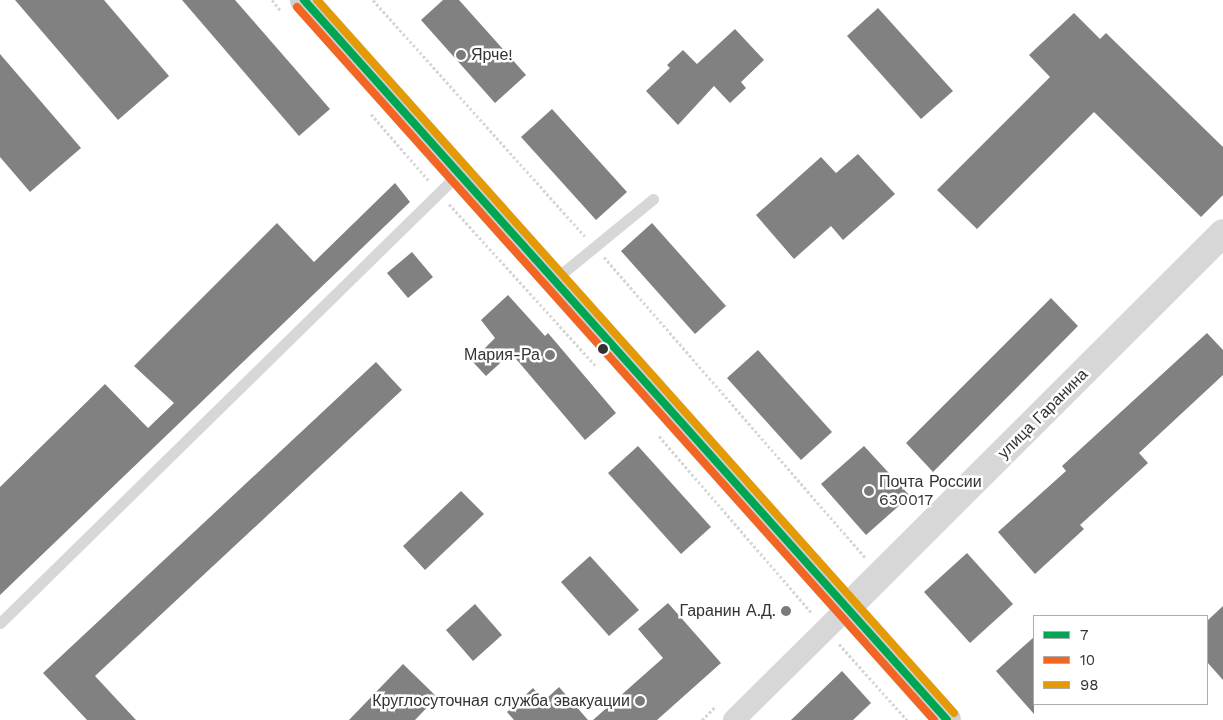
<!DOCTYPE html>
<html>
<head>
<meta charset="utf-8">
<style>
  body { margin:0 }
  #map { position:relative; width:1223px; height:720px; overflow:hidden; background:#fff; font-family:"Work Sans",sans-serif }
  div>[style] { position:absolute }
  .building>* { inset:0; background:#818181 }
  .path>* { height:3px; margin-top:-1.5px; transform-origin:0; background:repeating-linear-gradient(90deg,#d6d6d6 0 2.5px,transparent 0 5px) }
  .service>* { height:11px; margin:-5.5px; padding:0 5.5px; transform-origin:5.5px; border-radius:5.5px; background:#d7d7d7 }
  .minor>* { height:22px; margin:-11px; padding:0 11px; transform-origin:11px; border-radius:11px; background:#d7d7d7 }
  .tertiary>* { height:28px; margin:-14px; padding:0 14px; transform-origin:14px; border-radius:14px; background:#d7d7d7 }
  .secondary>* { height:28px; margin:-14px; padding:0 14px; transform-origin:14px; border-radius:14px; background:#d0d0d0 }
  .bus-1>* { height:8px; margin:-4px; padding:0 4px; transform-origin:4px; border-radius:4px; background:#00a651 }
  .bus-2>* { height:8px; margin:-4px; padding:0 4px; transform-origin:4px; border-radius:4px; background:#f26522 }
  .bus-3>* { height:8px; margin:-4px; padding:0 4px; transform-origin:4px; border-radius:4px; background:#e39a05 }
  .dots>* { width:14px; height:14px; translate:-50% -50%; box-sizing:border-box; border:2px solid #fff; border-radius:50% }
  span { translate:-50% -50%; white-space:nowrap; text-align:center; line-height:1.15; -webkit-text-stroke:5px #fff; paint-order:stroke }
  .poi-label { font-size:16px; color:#333 }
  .left { translate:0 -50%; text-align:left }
  .right { translate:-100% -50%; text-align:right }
  .street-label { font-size:16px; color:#333 }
  .legend { position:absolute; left:1033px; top:615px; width:175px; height:90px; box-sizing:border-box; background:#fff; border:1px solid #adadad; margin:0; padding:6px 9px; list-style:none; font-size:15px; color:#333 }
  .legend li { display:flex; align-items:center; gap:10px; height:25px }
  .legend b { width:25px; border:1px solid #adadad }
</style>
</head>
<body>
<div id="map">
  <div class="building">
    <div style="clip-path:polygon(15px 0,104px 0,169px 76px,118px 120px)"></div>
    <div style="clip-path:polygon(182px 0,235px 0,330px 109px,299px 136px)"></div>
    <div style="clip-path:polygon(443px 0,459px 0,526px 75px,495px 103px,421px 20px)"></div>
    <div style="clip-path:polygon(878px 8px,953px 91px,921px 119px,847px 36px)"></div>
    <div style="clip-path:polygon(1074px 13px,1100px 39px,1106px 33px,1223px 147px,1223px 195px,1201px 217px,1094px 112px,977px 229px,937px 190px,1050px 77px,1029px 55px)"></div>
    <div style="clip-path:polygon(735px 29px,764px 60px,741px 82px,746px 88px,730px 103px,714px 86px,678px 125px,646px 91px,670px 68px,667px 65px,683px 50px,697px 64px)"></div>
    <div style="clip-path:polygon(0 54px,81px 148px,30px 192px,0 157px)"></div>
    <div style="clip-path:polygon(552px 109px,627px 192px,596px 220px,521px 137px)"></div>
    <div style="clip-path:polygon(858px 154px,895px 194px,843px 240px,831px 226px,794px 259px,756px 215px,821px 157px,836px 173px)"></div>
    <div style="clip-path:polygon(395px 183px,410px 202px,0 595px,0 487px,105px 384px,148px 428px,174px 403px,134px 366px,277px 223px,314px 262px)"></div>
    <div style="clip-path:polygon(652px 223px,726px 306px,695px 334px,621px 251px)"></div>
    <div style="clip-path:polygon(412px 252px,433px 277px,408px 298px,387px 273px)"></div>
    <div style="clip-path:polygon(508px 295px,545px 336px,548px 333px,616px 413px,585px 440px,511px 353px,486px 376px,472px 361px,495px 338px,481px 320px)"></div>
    <div style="clip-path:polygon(1051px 298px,1078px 326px,933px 472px,906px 443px)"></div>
    <div style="clip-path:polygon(1207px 333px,1223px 350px,1223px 375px,1139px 453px,1148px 463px,1080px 525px,1084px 529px,1035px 574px,998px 532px,1066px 471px,1062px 466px)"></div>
    <div style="clip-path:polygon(758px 350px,832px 432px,801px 460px,727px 378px)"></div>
    <div style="clip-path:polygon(376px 362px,402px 390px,95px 676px,136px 720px,87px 720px,43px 673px)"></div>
    <div style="clip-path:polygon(638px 446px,711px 527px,681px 554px,608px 473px)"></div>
    <div style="clip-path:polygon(864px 446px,910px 496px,866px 535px,821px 484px)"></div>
    <div style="clip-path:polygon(461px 491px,484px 514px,425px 570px,403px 546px)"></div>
    <div style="clip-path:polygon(967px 553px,1013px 604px,970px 643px,924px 592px)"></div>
    <div style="clip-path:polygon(590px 556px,639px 610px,609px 636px,561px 582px)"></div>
    <div style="clip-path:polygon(668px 603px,721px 663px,657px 720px,593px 720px,663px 658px,638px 629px)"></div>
    <div style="clip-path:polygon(475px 604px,502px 635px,473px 661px,446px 630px)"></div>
    <div style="clip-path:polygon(1223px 606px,1223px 680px,1207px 662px,1207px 621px)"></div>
    <div style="clip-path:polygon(1034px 637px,1034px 714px,996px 671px)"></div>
    <div style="clip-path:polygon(403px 664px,437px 697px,415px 720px,349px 720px)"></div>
    <div style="clip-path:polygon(842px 671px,871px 703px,853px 720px,791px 720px)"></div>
    <div style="clip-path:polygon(559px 687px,588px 720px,514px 720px,507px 712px,533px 688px,544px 701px)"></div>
  </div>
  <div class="path">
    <div style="left:272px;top:0;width:14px;rotate:51deg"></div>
    <div style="left:373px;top:0;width:317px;rotate:48.1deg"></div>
    <div style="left:371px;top:114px;width:89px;rotate:49.1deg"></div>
    <div style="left:449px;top:204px;width:219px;rotate:47.8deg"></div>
    <div style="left:604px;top:257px;width:399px;rotate:49deg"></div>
    <div style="left:659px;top:436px;width:234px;rotate:49.2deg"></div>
    <div style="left:839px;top:644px;width:102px;rotate:48.2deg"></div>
    <div style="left:702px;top:720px;width:20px;rotate:-45deg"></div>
  </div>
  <div class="service">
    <div style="left:554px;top:280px;width:128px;rotate:-39.3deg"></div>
    <div style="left:0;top:623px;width:641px;rotate:-44.43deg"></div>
  </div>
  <div class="minor">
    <div style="left:734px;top:720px;width:158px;rotate:-44.7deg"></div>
  </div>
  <div class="tertiary">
    <div style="left:846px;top:609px;width:532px;rotate:-44.92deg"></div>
  </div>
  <div class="secondary">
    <div style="left:304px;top:0;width:965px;rotate:48.23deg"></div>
  </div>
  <div class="bus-1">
    <div style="left:304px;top:0;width:965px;rotate:48.23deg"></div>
  </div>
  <div class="bus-2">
    <div style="left:297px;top:7px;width:956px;rotate:48.22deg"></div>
  </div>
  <div class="bus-3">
    <div style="left:317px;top:0;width:956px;rotate:48.22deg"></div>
  </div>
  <div class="dots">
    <div style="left:461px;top:55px;background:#7a7a7a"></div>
    <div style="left:603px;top:349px;background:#333"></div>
    <div style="left:550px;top:355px;background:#7a7a7a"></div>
    <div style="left:869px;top:491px;background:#7a7a7a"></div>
    <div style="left:786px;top:611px;background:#7a7a7a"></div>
    <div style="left:640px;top:701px;background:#7a7a7a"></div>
  </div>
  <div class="poi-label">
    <span class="left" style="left:471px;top:55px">Ярче!</span>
    <span class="right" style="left:540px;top:355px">Мария-Ра</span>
    <span class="left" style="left:879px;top:491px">Почта России<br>630017</span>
    <span class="right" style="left:776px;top:611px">Гаранин А.Д.</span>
    <span class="right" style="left:630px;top:701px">Круглосуточная служба эвакуации</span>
  </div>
  <div class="street-label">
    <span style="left:1043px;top:414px;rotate:-45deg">улица Гаранина</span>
  </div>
  <ul class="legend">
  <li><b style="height:6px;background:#00a651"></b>7</li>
  <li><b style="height:6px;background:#f26522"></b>10</li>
  <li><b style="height:6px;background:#e39a05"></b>98</li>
  </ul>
</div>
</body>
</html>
